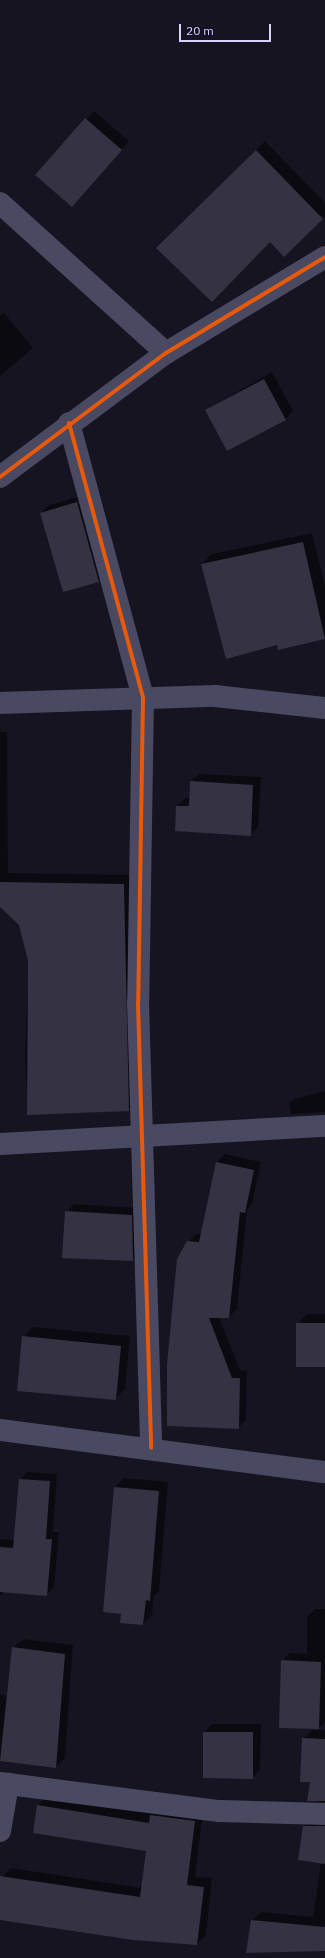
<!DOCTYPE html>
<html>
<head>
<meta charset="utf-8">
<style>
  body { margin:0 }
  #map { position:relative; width:325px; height:1958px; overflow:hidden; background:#161421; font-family:"IBM Plex Sans",sans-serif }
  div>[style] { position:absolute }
  .shadow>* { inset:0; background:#0007 }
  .building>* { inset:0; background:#343243 }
  .minor>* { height:22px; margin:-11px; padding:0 11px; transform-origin:11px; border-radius:11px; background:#4a4962 }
  .cycleway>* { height:4px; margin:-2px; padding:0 2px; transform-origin:2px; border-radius:2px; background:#e8590c }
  span { translate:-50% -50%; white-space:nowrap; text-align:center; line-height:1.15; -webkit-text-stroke:4px #130f26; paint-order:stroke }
  .scale { position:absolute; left:179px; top:24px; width:92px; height:18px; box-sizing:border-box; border:2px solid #d9d4ff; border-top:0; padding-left:5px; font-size:12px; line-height:14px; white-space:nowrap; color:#d9d4ff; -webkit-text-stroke:3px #130f26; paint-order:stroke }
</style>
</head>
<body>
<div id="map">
  <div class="shadow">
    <div style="clip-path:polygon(94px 111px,129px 141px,80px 198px,37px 175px)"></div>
    <div style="clip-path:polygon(265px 141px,325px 203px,325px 216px,284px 256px,270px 241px,157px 248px)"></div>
    <div style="clip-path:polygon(4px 313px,33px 348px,0 376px,0 316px)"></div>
    <div style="clip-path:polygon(272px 372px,293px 411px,285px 419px,206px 410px)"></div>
    <div style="clip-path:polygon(85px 495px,106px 573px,98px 581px,41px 513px,49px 505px)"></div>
    <div style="clip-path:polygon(312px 533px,325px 586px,325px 638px,278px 648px,202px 564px,212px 554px)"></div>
    <div style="clip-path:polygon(0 732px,7px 732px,8px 873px,132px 875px,138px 1100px,128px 1110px,28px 1114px,25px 1053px,29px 961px,19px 925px,0 906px)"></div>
    <div style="clip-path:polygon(199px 774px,261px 777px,258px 827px,250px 835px,176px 831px,177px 806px,185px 798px,191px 798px,191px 782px)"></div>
    <div style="clip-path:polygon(325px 1091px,325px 1112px,291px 1114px,289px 1103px,294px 1099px)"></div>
    <div style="clip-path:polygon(225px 1154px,261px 1162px,252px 1204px,247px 1210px,237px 1309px,229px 1317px,219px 1317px,240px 1370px,247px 1371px,246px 1420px,238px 1428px,188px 1242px,196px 1234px,201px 1234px,217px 1162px)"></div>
    <div style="clip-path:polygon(74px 1204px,139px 1208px,140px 1253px,132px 1260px,66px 1212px)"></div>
    <div style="clip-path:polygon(307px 1314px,325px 1314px,325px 1366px,297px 1324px)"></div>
    <div style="clip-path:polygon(33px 1327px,130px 1336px,125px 1389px,115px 1399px,23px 1337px)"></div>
    <div style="clip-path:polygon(27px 1472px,57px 1474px,53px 1532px,59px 1532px,54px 1587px,47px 1595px,4px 1592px,0 1596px,0 1539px,15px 1540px,20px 1480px)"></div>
    <div style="clip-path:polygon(124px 1478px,168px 1482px,159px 1591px,154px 1596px,152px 1615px,143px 1624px,122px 1613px,115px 1487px)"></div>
    <div style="clip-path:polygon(315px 1609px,325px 1609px,325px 1722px,319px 1728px,282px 1661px,290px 1653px,307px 1654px,307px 1617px)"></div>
    <div style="clip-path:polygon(23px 1639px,73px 1645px,65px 1758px,56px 1767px,0 1760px,0 1695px,7px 1696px,13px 1648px)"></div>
    <div style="clip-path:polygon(212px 1724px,261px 1724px,260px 1770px,252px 1778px,204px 1732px)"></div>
    <div style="clip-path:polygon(312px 1730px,325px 1730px,325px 1802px,308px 1800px,311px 1781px,303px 1739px)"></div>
    <div style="clip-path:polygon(47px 1797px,203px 1812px,195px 1877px,212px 1878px,206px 1935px,197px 1944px,0 1919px,3px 1876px,11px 1868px,142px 1888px,147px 1850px,38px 1805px)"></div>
    <div style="clip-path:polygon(325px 1817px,325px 1950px,252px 1921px,261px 1912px,313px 1917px,321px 1862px,304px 1826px,313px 1818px)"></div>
  </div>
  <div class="building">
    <div style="clip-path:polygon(85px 118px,122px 150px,72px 207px,35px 175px)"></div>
    <div style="clip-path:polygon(256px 150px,323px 219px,284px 257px,270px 242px,212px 302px,156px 248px)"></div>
    <div style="clip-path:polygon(264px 379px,286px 420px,227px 451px,205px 410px)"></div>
    <div style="clip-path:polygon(77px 502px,99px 582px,63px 592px,40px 513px)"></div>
    <div style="clip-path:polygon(303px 542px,325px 639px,278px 650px,277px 645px,226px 659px,201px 564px)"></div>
    <div style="clip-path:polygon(190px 781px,253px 785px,251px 836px,175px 831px,176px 806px,189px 806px)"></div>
    <div style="clip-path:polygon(0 882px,124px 884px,129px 1111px,27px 1115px,28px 961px,19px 925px,0 907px)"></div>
    <div style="clip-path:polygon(216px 1162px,254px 1170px,245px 1213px,240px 1212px,229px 1318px,209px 1318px,232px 1378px,240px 1378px,239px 1429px,167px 1426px,167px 1364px,177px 1259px,187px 1241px,199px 1242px)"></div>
    <div style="clip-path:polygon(65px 1211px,132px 1215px,133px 1261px,62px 1258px)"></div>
    <div style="clip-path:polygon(296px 1323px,325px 1323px,325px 1367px,296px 1367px)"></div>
    <div style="clip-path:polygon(22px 1336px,121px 1346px,116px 1400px,17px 1391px)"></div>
    <div style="clip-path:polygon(19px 1479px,50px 1481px,46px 1539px,52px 1539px,47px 1596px,0 1592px,0 1547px,13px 1548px)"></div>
    <div style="clip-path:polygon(114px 1487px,159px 1491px,150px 1601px,146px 1600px,143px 1625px,120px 1623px,121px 1614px,103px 1612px)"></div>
    <div style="clip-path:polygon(12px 1647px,65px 1654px,56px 1768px,0 1761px)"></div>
    <div style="clip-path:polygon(281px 1660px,321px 1662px,319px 1729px,279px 1728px)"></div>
    <div style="clip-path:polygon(203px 1732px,253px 1732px,253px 1779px,203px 1778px)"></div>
    <div style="clip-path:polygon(302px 1738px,325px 1739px,325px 1801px,307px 1801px,310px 1782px,300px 1782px)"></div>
    <div style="clip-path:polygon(37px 1805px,149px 1823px,150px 1815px,195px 1821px,187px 1885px,204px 1887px,197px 1945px,133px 1940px,0 1920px,0 1876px,140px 1897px,146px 1851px,33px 1833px)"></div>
    <div style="clip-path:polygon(303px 1826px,325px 1826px,325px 1864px,298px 1860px)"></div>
    <div style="clip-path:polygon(251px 1920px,325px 1927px,325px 1951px,246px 1953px)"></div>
  </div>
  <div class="minor">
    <div style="left:0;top:203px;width:224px;rotate:42.1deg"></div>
    <div style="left:69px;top:423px;width:285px;rotate:74.9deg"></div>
    <div style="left:143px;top:698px;width:305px;rotate:90.9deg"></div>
    <div style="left:138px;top:1003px;width:445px;rotate:88.3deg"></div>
    <div style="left:0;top:477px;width:207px;rotate:-36.8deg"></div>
    <div style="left:166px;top:353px;width:186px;rotate:-31.1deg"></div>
    <div style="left:0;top:703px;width:215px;rotate:-1.9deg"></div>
    <div style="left:215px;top:696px;width:111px;rotate:6.2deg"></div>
    <div style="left:0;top:1144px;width:325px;rotate:-3.2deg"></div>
    <div style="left:0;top:1430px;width:328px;rotate:7.4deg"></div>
    <div style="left:0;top:1783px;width:221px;rotate:7.3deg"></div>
    <div style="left:219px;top:1811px;width:106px;rotate:1.6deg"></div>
    <div style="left:0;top:1831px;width:48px;rotate:-80.3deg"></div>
  </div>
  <div class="cycleway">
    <div style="left:69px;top:423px;width:285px;rotate:74.9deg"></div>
    <div style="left:143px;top:698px;width:305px;rotate:90.9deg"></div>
    <div style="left:138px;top:1003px;width:445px;rotate:88.3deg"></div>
    <div style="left:0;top:477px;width:207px;rotate:-36.8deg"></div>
    <div style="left:166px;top:353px;width:186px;rotate:-31.1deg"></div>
  </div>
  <div class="scale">20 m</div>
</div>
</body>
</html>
